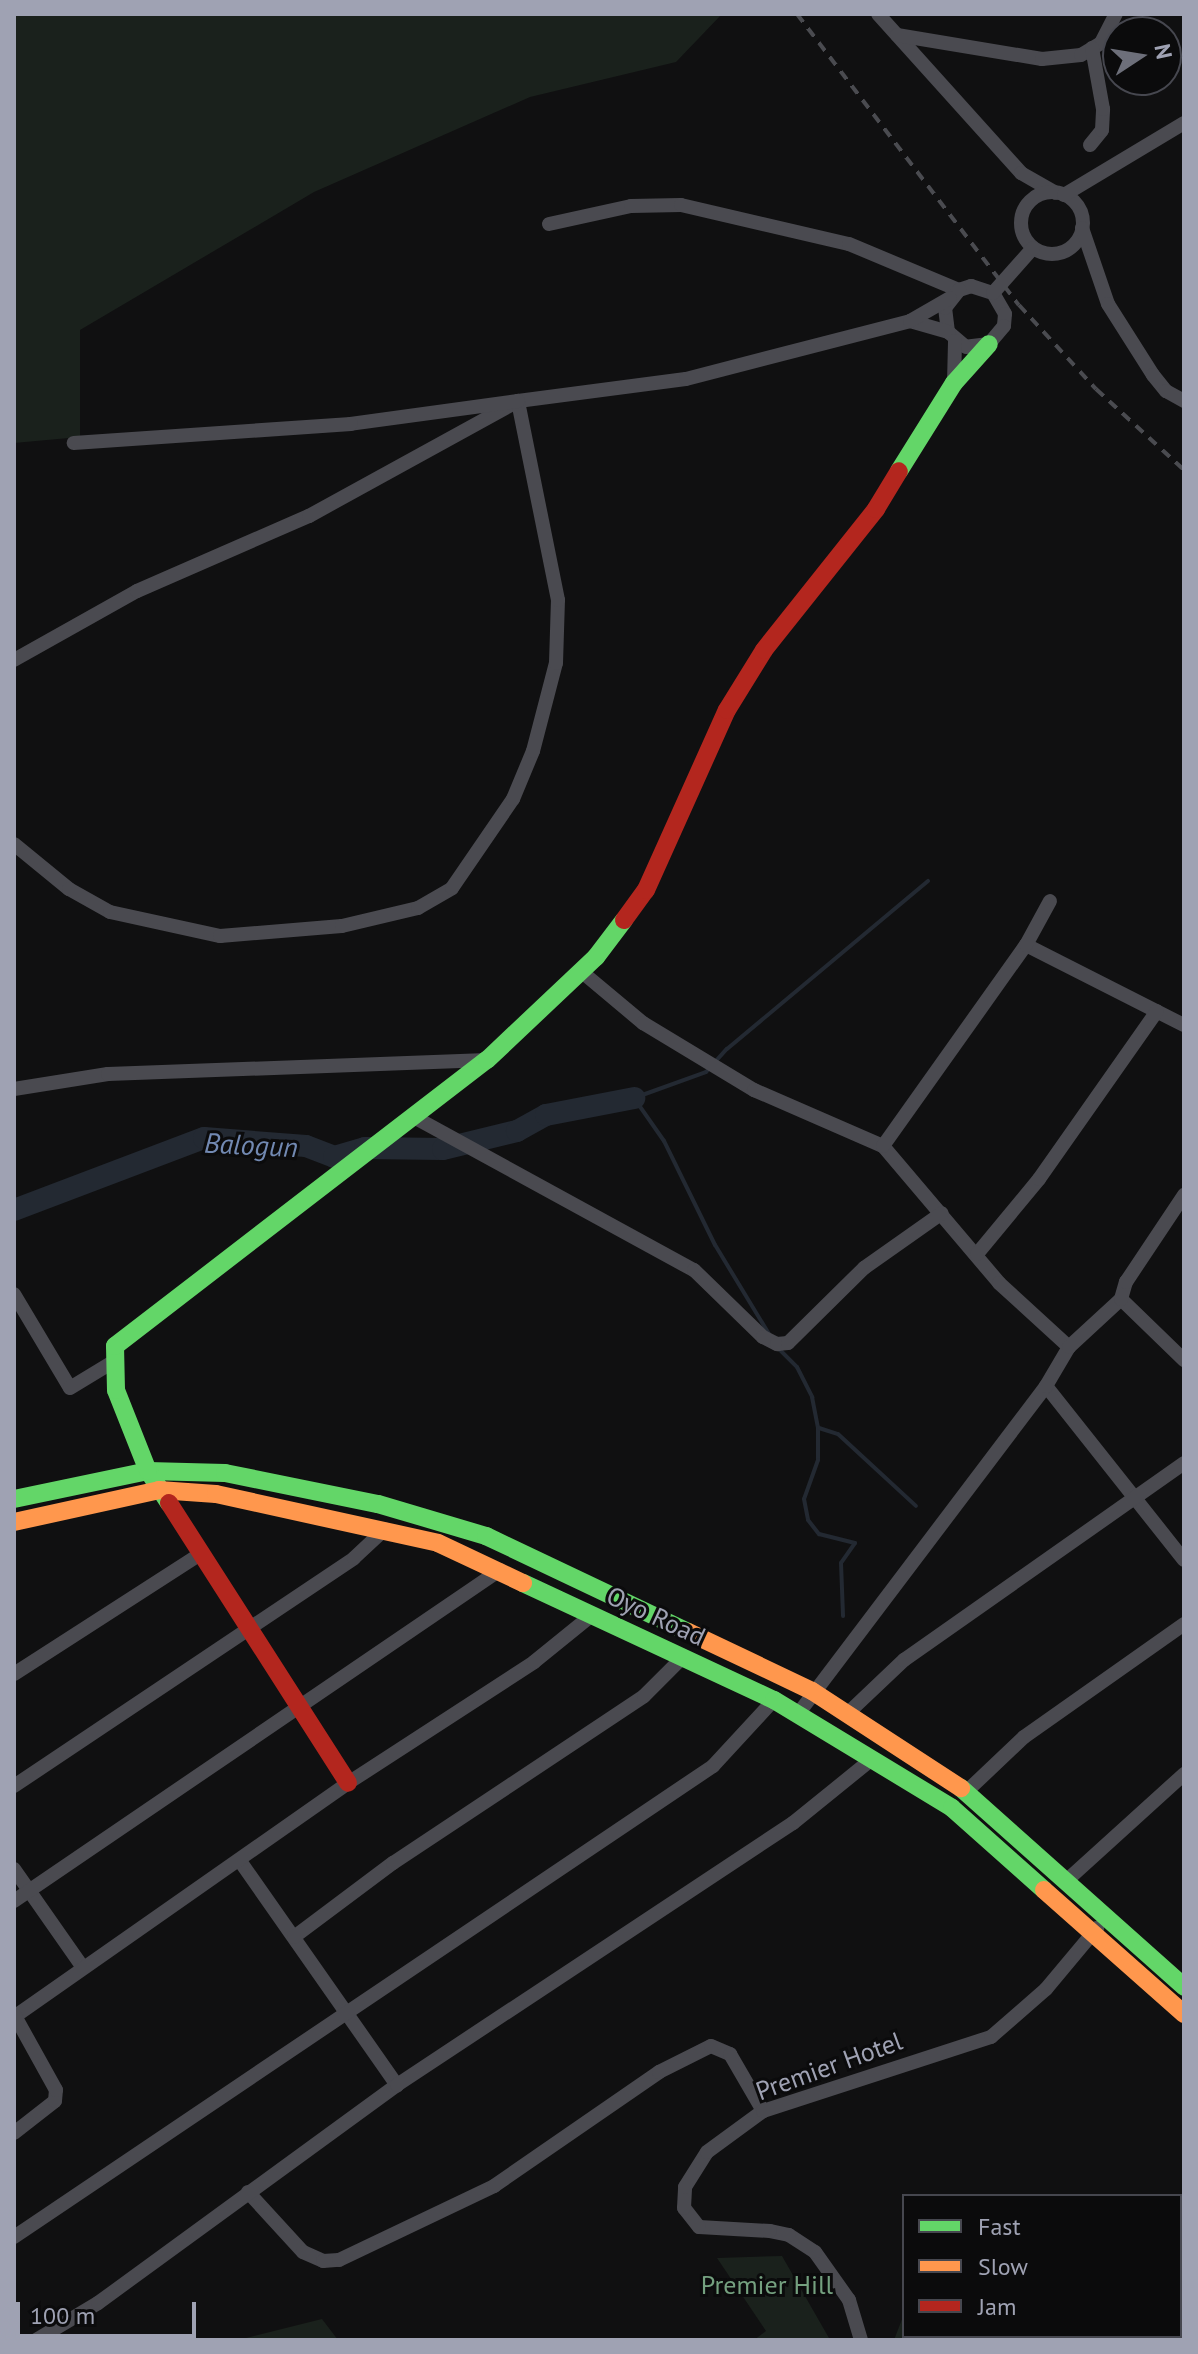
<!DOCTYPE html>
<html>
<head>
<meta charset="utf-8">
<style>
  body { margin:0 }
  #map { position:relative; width:1198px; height:2354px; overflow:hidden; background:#101011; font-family:"PT Sans",sans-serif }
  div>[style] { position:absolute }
  .green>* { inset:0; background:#1a211c }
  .stream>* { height:4px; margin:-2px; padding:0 2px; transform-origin:2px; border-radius:2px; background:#232932 }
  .river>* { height:22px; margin:-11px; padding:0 11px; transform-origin:11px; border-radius:11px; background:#232932 }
  .street>* { height:14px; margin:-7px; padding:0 7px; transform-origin:7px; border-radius:7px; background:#4a4a50 }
  .street>.ring { margin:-7px; padding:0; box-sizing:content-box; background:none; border:14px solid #4a4a50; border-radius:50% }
  .fast>* { height:18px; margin:-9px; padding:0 9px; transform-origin:9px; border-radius:9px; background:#63d668 }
  .slow>* { height:18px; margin:-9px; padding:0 9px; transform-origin:9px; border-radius:9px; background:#ff974d }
  .jam>* { height:18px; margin:-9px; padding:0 9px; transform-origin:9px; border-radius:9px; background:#b3261e }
  .rail>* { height:4px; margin-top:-2px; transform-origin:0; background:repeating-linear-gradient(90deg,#4a4b50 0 10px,transparent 0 18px) }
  span { translate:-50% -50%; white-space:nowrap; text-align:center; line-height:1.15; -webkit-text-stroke:6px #0b0b0c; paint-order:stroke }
  .street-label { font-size:26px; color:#9fa2b3 }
  .park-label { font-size:26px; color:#74a07f }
  .water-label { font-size:28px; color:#7289b2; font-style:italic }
  .frame { position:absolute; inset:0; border:16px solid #9fa2b3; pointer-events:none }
  .legend { position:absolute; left:902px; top:2194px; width:280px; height:144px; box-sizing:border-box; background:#0b0b0c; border:2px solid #46474f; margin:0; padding:10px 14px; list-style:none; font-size:24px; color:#9fa2b3 }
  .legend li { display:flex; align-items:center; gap:16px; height:40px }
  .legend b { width:40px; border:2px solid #46474f }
  .north { position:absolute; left:1102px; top:16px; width:80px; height:80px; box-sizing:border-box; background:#0b0b0c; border:2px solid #46474f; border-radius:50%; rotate:78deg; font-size:22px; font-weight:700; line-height:32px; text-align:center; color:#9fa2b3 }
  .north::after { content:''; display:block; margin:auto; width:28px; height:36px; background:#6d6f7a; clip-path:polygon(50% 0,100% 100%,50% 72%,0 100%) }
  .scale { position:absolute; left:16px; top:2302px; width:180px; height:36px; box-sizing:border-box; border:4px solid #9fa2b3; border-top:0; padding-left:10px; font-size:24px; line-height:28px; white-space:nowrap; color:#9fa2b3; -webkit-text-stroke:6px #0b0b0c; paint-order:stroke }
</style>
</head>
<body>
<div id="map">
  <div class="green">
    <div style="clip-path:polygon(14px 14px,722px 14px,676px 62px,530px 97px,314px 192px,80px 330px,80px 437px,14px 443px)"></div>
    <div style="clip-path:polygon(782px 2256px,829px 2338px,830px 2340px,754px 2340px,766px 2331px,717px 2258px)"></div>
    <div style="clip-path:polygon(1180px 2262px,1184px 2340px,894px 2340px,904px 2314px,904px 2336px,1180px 2336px)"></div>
    <div style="clip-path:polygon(322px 2319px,338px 2340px,238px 2340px)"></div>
  </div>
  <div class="stream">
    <div style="left:769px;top:1334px;width:104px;rotate:-121.2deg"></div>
    <div style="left:715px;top:1245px;width:116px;rotate:-116.1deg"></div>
    <div style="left:664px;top:1141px;width:52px;rotate:-124.9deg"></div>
    <div style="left:634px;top:1098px;width:77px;rotate:-19.9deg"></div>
    <div style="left:706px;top:1072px;width:31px;rotate:-48deg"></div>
    <div style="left:727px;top:1049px;width:262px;rotate:-39.9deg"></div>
    <div style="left:778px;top:1348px;width:27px;rotate:45deg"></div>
    <div style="left:797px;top:1367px;width:34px;rotate:63deg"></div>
    <div style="left:812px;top:1397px;width:31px;rotate:79deg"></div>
    <div style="left:818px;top:1427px;width:33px;rotate:90deg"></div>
    <div style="left:818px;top:1460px;width:41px;rotate:109.7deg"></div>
    <div style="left:804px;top:1499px;width:21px;rotate:79deg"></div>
    <div style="left:808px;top:1520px;width:18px;rotate:52deg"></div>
    <div style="left:819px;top:1534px;width:37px;rotate:14deg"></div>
    <div style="left:855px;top:1543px;width:24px;rotate:125deg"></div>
    <div style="left:841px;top:1563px;width:53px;rotate:87.8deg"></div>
    <div style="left:819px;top:1428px;width:20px;rotate:18deg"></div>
    <div style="left:838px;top:1434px;width:106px;rotate:42.7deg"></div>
  </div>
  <div class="river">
    <div style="left:14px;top:1210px;width:203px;rotate:-20.8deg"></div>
    <div style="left:204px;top:1138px;width:102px;rotate:4.5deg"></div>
    <div style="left:306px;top:1146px;width:30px;rotate:21deg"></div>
    <div style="left:334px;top:1157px;width:32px;rotate:-16deg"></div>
    <div style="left:365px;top:1148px;width:78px;rotate:0.7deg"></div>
    <div style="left:443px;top:1149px;width:76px;rotate:-13.7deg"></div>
    <div style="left:517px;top:1131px;width:33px;rotate:-29deg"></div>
    <div style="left:546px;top:1115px;width:90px;rotate:-10.9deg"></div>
  </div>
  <div class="street">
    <div style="left:878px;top:14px;width:214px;rotate:48deg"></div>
    <div style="left:1021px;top:173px;width:40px;rotate:29.7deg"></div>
    <div style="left:897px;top:35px;width:147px;rotate:9.4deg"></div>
    <div style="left:1042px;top:59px;width:39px;rotate:-6deg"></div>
    <div style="left:1081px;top:55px;width:23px;rotate:-31deg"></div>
    <div style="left:1101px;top:43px;width:33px;rotate:-63deg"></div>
    <div style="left:1090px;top:145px;width:19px;rotate:-51deg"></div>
    <div style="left:1102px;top:130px;width:21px;rotate:-87deg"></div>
    <div style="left:1103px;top:109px;width:62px;rotate:-100.2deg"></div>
    <div class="ring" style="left:1021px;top:192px;width:48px;height:48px"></div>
    <div style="left:1064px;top:195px;width:140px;rotate:-31deg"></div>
    <div style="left:549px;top:224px;width:84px;rotate:-12.4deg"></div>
    <div style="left:631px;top:206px;width:50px;rotate:-1.1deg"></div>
    <div style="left:681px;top:205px;width:172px;rotate:13.1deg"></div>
    <div style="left:849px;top:244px;width:119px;rotate:22.7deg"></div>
    <div style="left:959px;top:290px;width:13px;rotate:-18deg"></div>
    <div style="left:971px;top:286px;width:23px;rotate:18deg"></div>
    <div style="left:993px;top:293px;width:24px;rotate:60deg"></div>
    <div style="left:1005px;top:314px;width:12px;rotate:95deg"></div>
    <div style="left:1004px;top:326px;width:23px;rotate:130deg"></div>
    <div style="left:989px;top:344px;width:23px;rotate:173deg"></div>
    <div style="left:966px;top:347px;width:23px;rotate:-140deg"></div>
    <div style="left:948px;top:332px;width:24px;rotate:-97deg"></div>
    <div style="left:945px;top:308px;width:23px;rotate:-52deg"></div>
    <div style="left:1082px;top:228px;width:80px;rotate:71.1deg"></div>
    <div style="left:1108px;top:304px;width:84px;rotate:57.6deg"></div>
    <div style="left:1153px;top:375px;width:21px;rotate:51deg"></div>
    <div style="left:1166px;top:391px;width:21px;rotate:29deg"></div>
    <div style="left:993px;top:293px;width:60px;rotate:-48.4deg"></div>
    <div style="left:910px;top:321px;width:40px;rotate:16deg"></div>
    <div style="left:954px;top:383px;width:42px;rotate:-88.6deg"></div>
    <div style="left:14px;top:660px;width:141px;rotate:-29.3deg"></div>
    <div style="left:137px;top:591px;width:188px;rotate:-23.6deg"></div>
    <div style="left:309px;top:516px;width:239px;rotate:-28.8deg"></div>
    <div style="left:518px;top:401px;width:169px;rotate:-7.5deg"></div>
    <div style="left:686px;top:379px;width:231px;rotate:-14.5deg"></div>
    <div style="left:910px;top:321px;width:46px;rotate:-29.9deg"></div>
    <div style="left:14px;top:844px;width:71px;rotate:39.3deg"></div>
    <div style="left:69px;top:889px;width:47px;rotate:29.3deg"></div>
    <div style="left:110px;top:912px;width:113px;rotate:12.3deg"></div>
    <div style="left:220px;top:936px;width:122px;rotate:-4.7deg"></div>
    <div style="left:342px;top:926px;width:78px;rotate:-13.3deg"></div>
    <div style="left:418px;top:908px;width:39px;rotate:-30deg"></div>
    <div style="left:452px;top:888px;width:108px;rotate:-55.6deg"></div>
    <div style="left:513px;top:799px;width:52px;rotate:-67.4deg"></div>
    <div style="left:533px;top:751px;width:91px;rotate:-75.4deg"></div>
    <div style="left:556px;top:663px;width:63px;rotate:-88.2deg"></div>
    <div style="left:558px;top:600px;width:203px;rotate:-101.4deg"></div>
    <div style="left:518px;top:401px;width:169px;rotate:172.2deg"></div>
    <div style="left:351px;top:424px;width:278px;rotate:176.1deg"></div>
    <div style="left:1026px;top:945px;width:177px;rotate:26.9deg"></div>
    <div style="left:582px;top:972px;width:80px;rotate:39.9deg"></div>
    <div style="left:643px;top:1023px;width:130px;rotate:31.1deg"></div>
    <div style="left:754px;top:1090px;width:141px;rotate:23.5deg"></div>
    <div style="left:883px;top:1146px;width:180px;rotate:49.7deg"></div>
    <div style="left:999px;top:1283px;width:95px;rotate:42.4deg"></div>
    <div style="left:14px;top:1089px;width:95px;rotate:-9.1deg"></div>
    <div style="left:108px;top:1074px;width:379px;rotate:-2.1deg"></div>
    <div style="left:414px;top:1117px;width:319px;rotate:28.7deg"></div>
    <div style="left:694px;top:1270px;width:96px;rotate:44.2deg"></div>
    <div style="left:763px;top:1337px;width:16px;rotate:27deg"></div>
    <div style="left:777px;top:1344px;width:11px;rotate:-5deg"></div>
    <div style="left:788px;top:1343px;width:107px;rotate:-44.6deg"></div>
    <div style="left:864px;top:1268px;width:95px;rotate:-35.2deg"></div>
    <div style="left:883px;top:1146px;width:247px;rotate:-54.6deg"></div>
    <div style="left:1026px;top:945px;width:50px;rotate:-61.4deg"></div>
    <div style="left:977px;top:1254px;width:97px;rotate:-50.4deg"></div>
    <div style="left:1039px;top:1179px;width:205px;rotate:-54.9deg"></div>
    <div style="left:14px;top:1294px;width:109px;rotate:59.2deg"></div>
    <div style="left:70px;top:1388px;width:54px;rotate:-31.3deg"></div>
    <div style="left:1121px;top:1299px;width:88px;rotate:44.1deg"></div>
    <div style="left:1046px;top:1386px;width:222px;rotate:51.6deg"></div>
    <div style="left:14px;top:1674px;width:220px;rotate:-32.8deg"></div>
    <div style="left:798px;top:1714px;width:411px;rotate:-52.9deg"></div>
    <div style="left:1046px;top:1386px;width:45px;rotate:-59.5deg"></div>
    <div style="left:1069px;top:1347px;width:71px;rotate:-42.7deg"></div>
    <div style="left:1121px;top:1299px;width:18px;rotate:-74deg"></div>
    <div style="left:1126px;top:1282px;width:105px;rotate:-56.3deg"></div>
    <div style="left:847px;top:1714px;width:79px;rotate:-43.5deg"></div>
    <div style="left:904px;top:1660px;width:342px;rotate:-35.1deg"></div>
    <div style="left:14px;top:1786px;width:409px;rotate:-33.8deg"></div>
    <div style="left:354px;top:1558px;width:42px;rotate:-43.1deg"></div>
    <div style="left:966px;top:1792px;width:80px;rotate:-43.5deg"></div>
    <div style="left:1024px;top:1737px;width:196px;rotate:-35.2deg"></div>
    <div style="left:240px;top:1861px;width:274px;rotate:55deg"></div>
    <div style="left:14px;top:1869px;width:118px;rotate:55deg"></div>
    <div style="left:1065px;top:1882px;width:161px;rotate:-42.2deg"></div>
    <div style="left:14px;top:1901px;width:588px;rotate:-34.26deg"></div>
    <div style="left:294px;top:1937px;width:124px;rotate:-36.8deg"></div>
    <div style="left:393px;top:1863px;width:301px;rotate:-33.6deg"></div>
    <div style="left:644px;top:1696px;width:55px;rotate:-45deg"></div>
    <div style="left:14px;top:2017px;width:408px;rotate:-35deg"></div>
    <div style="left:348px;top:1783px;width:222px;rotate:-33deg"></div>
    <div style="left:534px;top:1662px;width:75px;rotate:-39deg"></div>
    <div style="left:14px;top:2133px;width:52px;rotate:-38deg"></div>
    <div style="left:55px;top:2101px;width:11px;rotate:-85deg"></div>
    <div style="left:56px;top:2090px;width:85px;rotate:-119deg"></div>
    <div style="left:248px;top:2192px;width:81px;rotate:47.5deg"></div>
    <div style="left:303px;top:2252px;width:22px;rotate:24deg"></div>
    <div style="left:323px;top:2261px;width:16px;rotate:-4deg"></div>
    <div style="left:339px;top:2260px;width:172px;rotate:-25.5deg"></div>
    <div style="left:494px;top:2186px;width:201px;rotate:-34.6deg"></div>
    <div style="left:659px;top:2072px;width:58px;rotate:-26.6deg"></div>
    <div style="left:711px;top:2046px;width:21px;rotate:23deg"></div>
    <div style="left:730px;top:2054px;width:66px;rotate:59.9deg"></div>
    <div style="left:14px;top:2237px;width:843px;rotate:-33.97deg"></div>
    <div style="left:713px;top:1766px;width:90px;rotate:-47.3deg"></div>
    <div style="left:36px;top:2340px;width:72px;rotate:-30.8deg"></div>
    <div style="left:98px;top:2303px;width:370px;rotate:-36.1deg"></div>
    <div style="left:397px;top:2085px;width:475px;rotate:-33.5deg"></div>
    <div style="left:793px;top:1823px;width:102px;rotate:-39deg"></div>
    <div style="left:861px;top:2340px;width:42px;rotate:-106.7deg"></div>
    <div style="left:849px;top:2300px;width:59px;rotate:-125.3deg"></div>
    <div style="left:815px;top:2252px;width:31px;rotate:-147deg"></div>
    <div style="left:789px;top:2235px;width:19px;rotate:-168deg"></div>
    <div style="left:770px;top:2231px;width:71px;rotate:-176.8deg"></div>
    <div style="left:699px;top:2227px;width:24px;rotate:-128deg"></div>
    <div style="left:684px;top:2208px;width:21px;rotate:-87deg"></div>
    <div style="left:685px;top:2187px;width:41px;rotate:-57.8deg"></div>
    <div style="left:707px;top:2152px;width:69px;rotate:-36.2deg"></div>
    <div style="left:763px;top:2111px;width:240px;rotate:-18deg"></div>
    <div style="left:991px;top:2037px;width:73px;rotate:-41.1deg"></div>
    <div style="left:1046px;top:1989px;width:80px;rotate:-50.1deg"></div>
  </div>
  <div class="fast">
    <div style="left:899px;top:471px;width:104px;rotate:-58deg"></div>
    <div style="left:954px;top:383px;width:52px;rotate:-48.1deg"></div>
    <div style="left:14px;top:1499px;width:137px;rotate:-11.8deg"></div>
    <div style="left:148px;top:1471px;width:77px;rotate:1.5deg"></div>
    <div style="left:225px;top:1473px;width:156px;rotate:11.5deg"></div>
    <div style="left:378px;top:1504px;width:113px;rotate:16.5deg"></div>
    <div style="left:486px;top:1536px;width:224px;rotate:25.4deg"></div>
    <div style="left:169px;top:1503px;width:38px;rotate:-123deg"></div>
    <div style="left:148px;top:1471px;width:87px;rotate:-111.6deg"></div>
    <div style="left:116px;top:1390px;width:44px;rotate:-91.3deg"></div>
    <div style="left:115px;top:1346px;width:469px;rotate:-37.6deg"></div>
    <div style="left:487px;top:1060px;width:150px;rotate:-43.4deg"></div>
    <div style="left:596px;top:957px;width:46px;rotate:-52.9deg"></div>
    <div style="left:523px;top:1583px;width:277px;rotate:25deg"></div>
    <div style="left:774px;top:1700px;width:208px;rotate:31.2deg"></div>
    <div style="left:952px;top:1808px;width:123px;rotate:41.7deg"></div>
    <div style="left:961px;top:1788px;width:299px;rotate:41.7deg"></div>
  </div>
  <div class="slow">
    <div style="left:14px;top:1522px;width:148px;rotate:-12.4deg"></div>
    <div style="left:159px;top:1490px;width:57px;rotate:4deg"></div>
    <div style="left:216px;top:1494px;width:227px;rotate:12.4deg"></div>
    <div style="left:438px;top:1543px;width:94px;rotate:25.2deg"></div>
    <div style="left:688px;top:1632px;width:137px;rotate:25.4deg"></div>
    <div style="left:812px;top:1691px;width:178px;rotate:33.1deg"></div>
    <div style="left:1044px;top:1890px;width:187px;rotate:41.5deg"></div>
  </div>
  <div class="jam">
    <div style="left:624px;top:920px;width:37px;rotate:-54deg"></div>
    <div style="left:646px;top:890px;width:197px;rotate:-65.8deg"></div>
    <div style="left:727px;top:710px;width:70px;rotate:-58.3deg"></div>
    <div style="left:764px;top:650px;width:180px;rotate:-51.5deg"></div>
    <div style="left:876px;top:509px;width:44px;rotate:-58.8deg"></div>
    <div style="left:169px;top:1503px;width:332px;rotate:57.4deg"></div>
  </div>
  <div class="rail">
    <div style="left:797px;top:14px;width:366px;rotate:52.7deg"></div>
    <div style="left:1019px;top:305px;width:114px;rotate:47.5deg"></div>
    <div style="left:1096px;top:389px;width:120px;rotate:42.6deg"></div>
  </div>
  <div class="street-label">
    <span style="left:656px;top:1616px;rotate:25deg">Oyo Road</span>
    <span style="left:829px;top:2066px;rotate:-20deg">Premier Hotel</span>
  </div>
  <div class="park-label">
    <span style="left:767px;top:2285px">Premier Hill</span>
  </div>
  <div class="water-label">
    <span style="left:251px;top:1145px;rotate:3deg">Balogun</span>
  </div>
  <div class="frame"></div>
  <ul class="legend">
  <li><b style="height:10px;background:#63d668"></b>Fast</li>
  <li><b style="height:10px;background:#ff974d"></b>Slow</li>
  <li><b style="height:10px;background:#b3261e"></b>Jam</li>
  </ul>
  <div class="north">N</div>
  <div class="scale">100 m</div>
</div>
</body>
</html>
